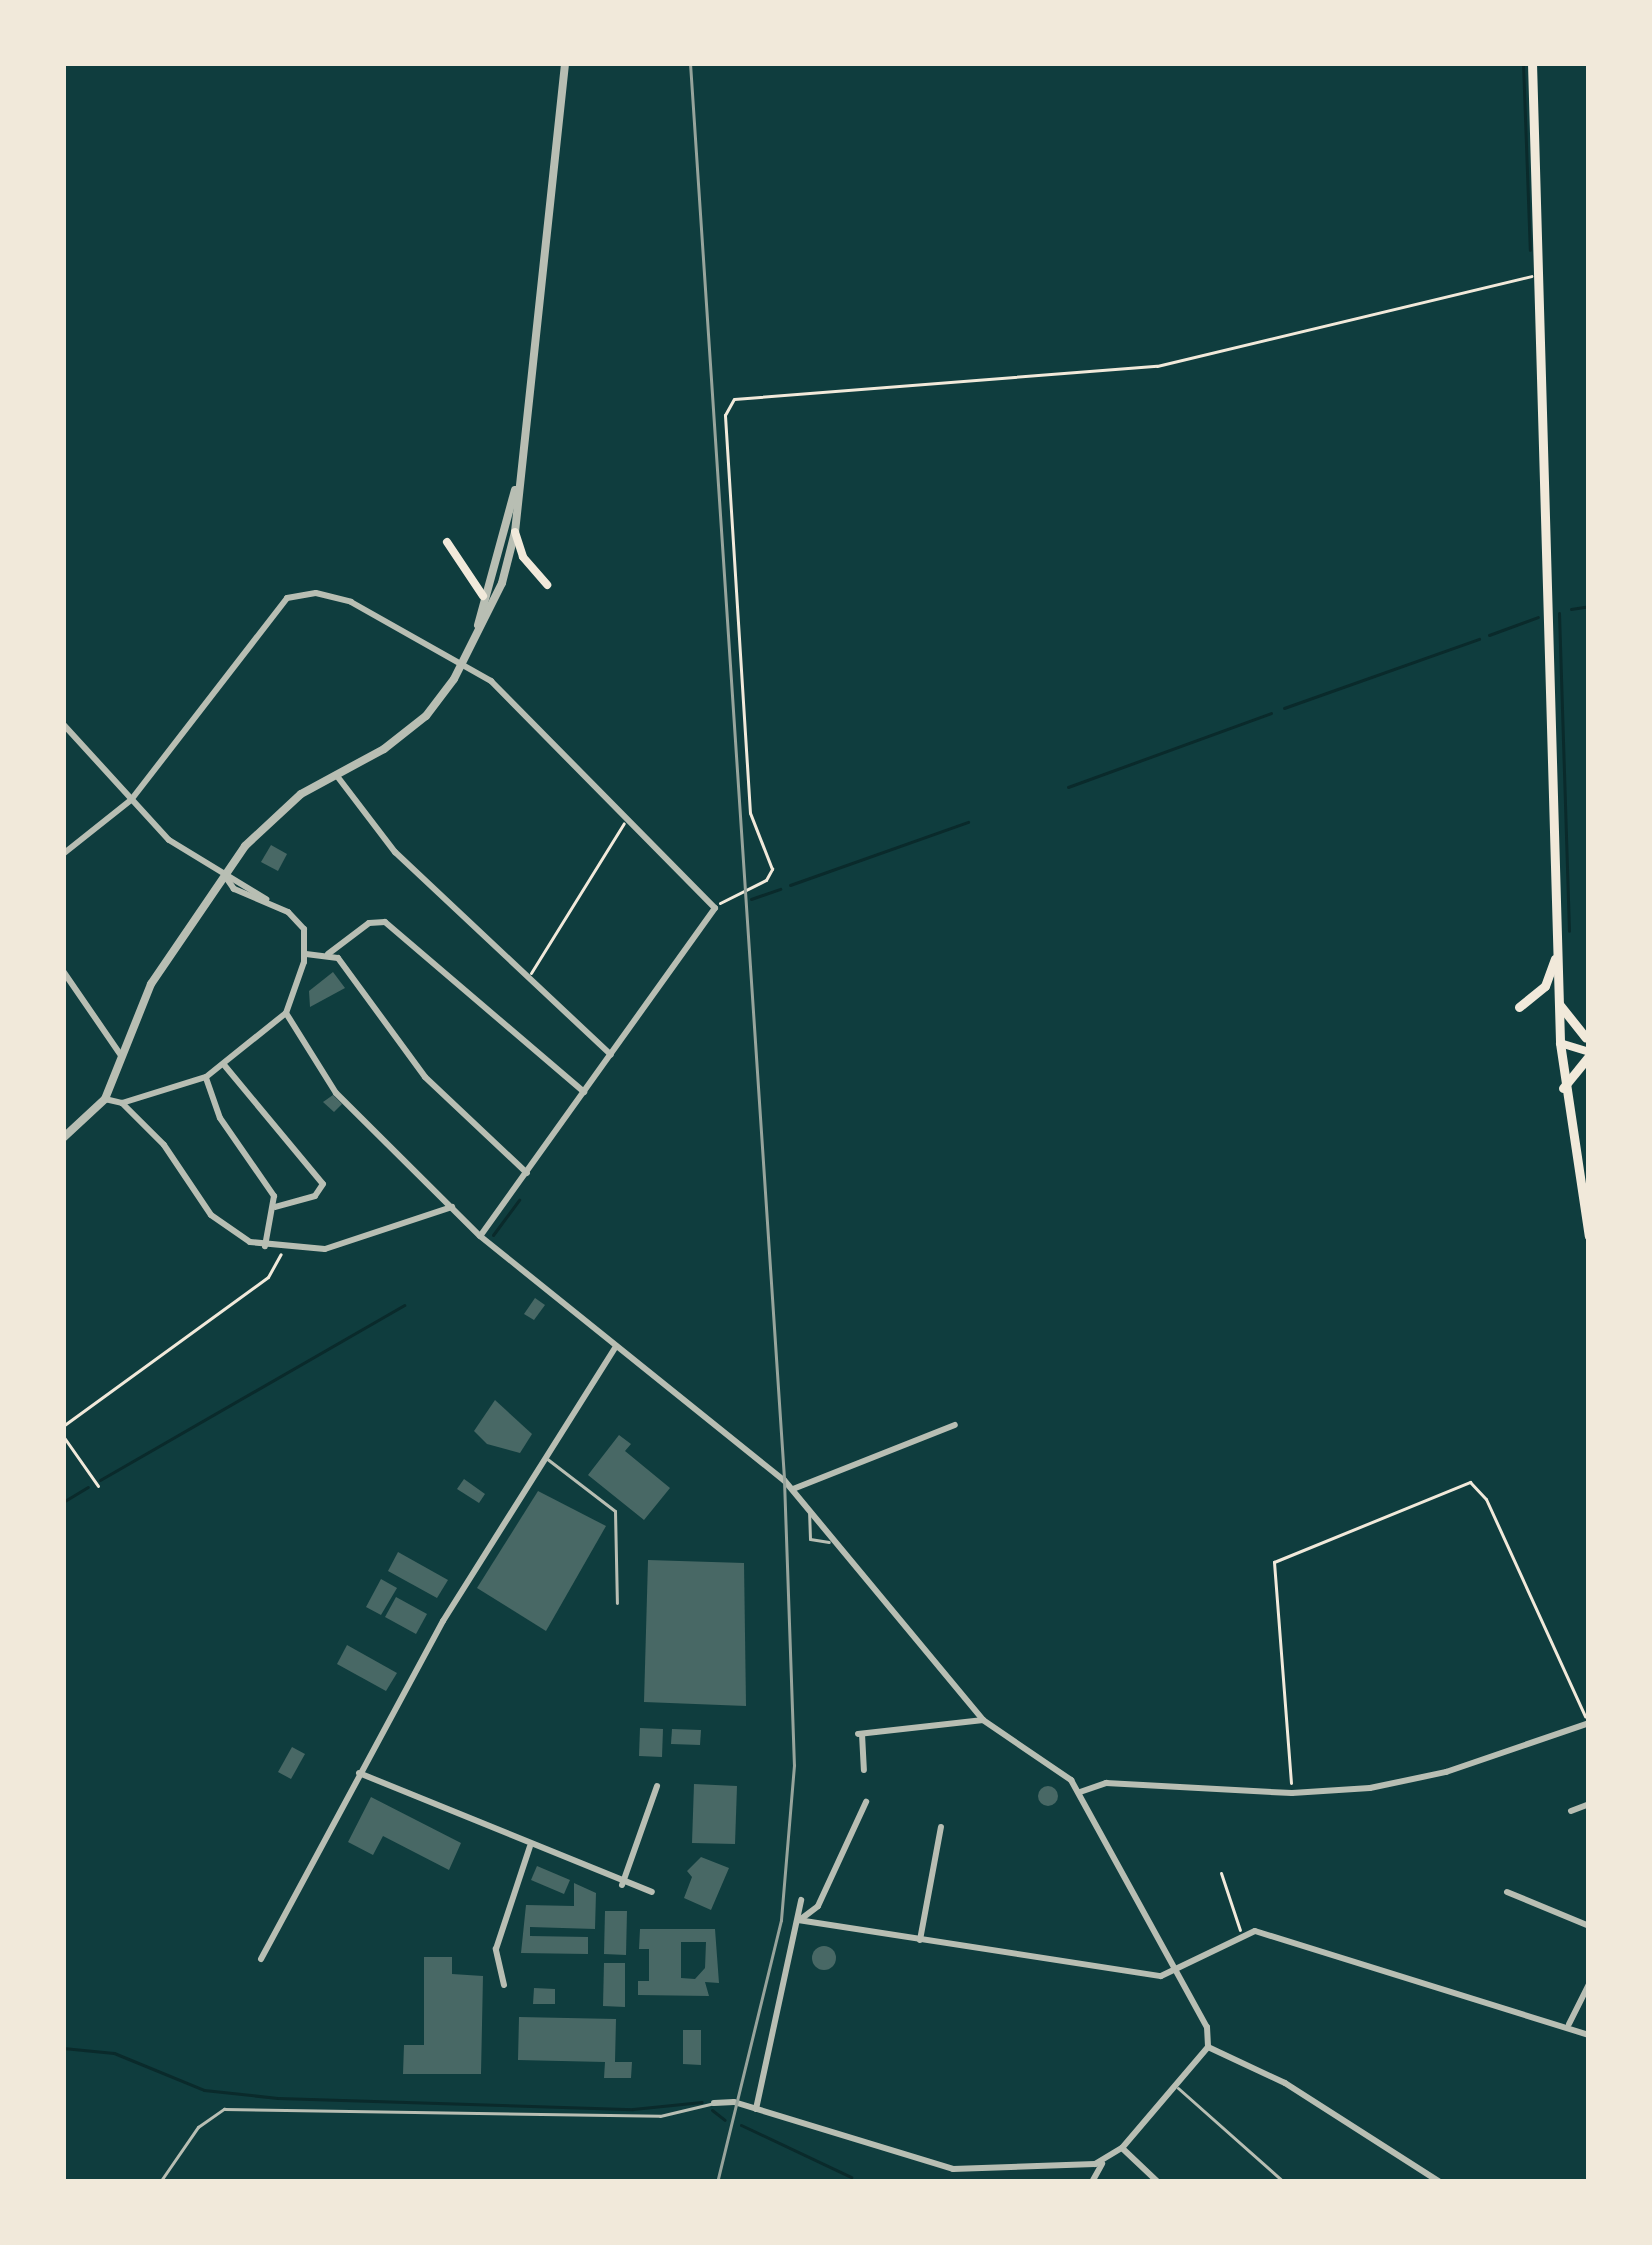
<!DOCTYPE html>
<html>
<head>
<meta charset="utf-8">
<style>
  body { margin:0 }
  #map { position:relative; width:1652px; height:2245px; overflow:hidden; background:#0f3d3e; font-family:"Alegreya Sans",sans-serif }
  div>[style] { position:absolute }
  .stream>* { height:3px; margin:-1.5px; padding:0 1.5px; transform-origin:1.5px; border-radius:1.5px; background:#0a2a2b }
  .building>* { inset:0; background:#486865 }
  .round { border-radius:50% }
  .path>* { height:3px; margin:-1.5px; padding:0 1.5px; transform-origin:1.5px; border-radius:1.5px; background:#f1e9da }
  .service>* { height:3px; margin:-1.5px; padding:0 1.5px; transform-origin:1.5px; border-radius:1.5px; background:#b8beb3 }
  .minor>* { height:6px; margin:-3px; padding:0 3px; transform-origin:3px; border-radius:3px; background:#b8beb3 }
  .tertiary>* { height:8px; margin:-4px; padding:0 4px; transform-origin:4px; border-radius:4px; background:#b8beb3 }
  .secondary>* { height:8px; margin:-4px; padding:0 4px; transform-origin:4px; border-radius:4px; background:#f1e9da }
  .primary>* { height:9px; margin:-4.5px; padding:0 4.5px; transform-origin:4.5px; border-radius:4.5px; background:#f1e9da }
  .rail>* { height:3px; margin:-1.5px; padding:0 1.5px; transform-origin:1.5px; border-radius:1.5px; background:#97a49c }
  span { translate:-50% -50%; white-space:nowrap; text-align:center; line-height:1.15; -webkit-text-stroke:10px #f1e9da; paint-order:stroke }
  .frame { position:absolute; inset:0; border:66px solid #f1e9da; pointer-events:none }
</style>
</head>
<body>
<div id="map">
  <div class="stream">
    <div style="left:1523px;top:63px;width:187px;rotate:87.9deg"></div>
    <div style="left:1571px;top:609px;width:18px;rotate:-9deg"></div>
    <div style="left:1559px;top:613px;width:318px;rotate:88.2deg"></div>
    <div style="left:1489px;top:635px;width:52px;rotate:-20.2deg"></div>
    <div style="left:1284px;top:708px;width:207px;rotate:-19.5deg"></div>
    <div style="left:1068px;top:787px;width:216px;rotate:-20deg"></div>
    <div style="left:790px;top:885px;width:189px;rotate:-19.5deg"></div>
    <div style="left:751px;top:899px;width:31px;rotate:-19deg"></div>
    <div style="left:493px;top:1235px;width:44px;rotate:-53.4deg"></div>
    <div style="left:100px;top:1480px;width:351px;rotate:-29.9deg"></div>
    <div style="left:63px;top:1502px;width:29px;rotate:-31deg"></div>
    <div style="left:63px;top:2048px;width:51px;rotate:5.6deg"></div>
    <div style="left:114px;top:2053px;width:97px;rotate:22.3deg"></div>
    <div style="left:204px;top:2090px;width:74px;rotate:6.2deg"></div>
    <div style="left:278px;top:2098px;width:355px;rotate:1.8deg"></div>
    <div style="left:633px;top:2109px;width:69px;rotate:-5.8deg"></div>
    <div style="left:712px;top:2110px;width:16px;rotate:38deg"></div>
    <div style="left:741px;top:2125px;width:122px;rotate:25.3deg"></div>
    <div style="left:1025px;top:2182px;width:50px"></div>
  </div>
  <div class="building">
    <div style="clip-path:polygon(271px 845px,287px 854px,278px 871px,261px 862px)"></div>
    <div style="clip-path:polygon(333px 972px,345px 988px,310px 1007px,309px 991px)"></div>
    <div style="clip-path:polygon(333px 1095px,342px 1104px,334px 1112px,323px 1102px)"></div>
    <div style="clip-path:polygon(535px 1298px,545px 1305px,534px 1320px,524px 1314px)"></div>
    <div style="clip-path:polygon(495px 1400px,532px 1434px,520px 1453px,487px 1444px,474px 1431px)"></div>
    <div style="clip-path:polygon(619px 1435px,631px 1444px,625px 1451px,670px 1488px,644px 1520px,588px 1475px)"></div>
    <div style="clip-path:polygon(464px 1479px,485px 1494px,479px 1503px,457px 1489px)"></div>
    <div style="clip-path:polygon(538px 1491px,606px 1526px,546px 1631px,477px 1588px)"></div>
    <div style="clip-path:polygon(398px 1552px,448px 1580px,437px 1598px,388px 1571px)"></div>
    <div style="clip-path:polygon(648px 1560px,744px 1563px,746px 1706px,644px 1702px)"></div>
    <div style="clip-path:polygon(381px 1579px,397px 1588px,381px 1615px,366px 1607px)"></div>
    <div style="clip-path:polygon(396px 1597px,427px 1614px,416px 1634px,385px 1617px)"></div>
    <div style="clip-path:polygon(347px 1645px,397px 1673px,386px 1691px,337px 1664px)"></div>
    <div style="clip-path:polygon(640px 1728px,663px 1729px,662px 1757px,639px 1756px)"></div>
    <div style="clip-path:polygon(672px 1729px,701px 1730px,700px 1745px,671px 1744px)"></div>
    <div style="clip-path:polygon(292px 1747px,305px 1754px,291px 1779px,278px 1772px)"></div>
    <div style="clip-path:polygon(694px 1784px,737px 1786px,735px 1844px,692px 1843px)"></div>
    <div class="round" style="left:1038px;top:1786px;width:20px;height:20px"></div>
    <div style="clip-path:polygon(371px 1797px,461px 1843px,449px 1870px,383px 1836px,373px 1855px,348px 1842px)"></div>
    <div style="clip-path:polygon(701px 1857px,729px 1868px,711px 1910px,684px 1898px,692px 1877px,687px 1871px)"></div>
    <div style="clip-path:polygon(537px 1866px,570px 1880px,564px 1894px,531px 1880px)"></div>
    <div style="clip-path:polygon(574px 1883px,596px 1893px,595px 1929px,530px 1927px,530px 1936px,588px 1937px,588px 1954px,521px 1953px,526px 1905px,574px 1906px)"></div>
    <div style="clip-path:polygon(605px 1911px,627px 1911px,626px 1955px,604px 1954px)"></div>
    <div style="clip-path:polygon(evenodd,640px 1929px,715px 1929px,719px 1983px,705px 1982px,709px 1996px,638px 1995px,638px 1981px,649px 1981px,649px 1949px,639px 1949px,640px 1929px,681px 1942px,706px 1942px,705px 1968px,695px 1979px,681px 1978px,681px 1942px)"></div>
    <div class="round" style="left:812px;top:1946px;width:24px;height:24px"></div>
    <div style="clip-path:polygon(424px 1957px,452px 1957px,452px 1974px,483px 1976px,481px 2074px,403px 2074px,404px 2045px,424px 2045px)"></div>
    <div style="clip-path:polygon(604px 1963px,625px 1963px,625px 2007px,603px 2006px)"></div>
    <div style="clip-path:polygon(534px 1988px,555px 1989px,555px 2004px,533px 2004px)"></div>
    <div style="clip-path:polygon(519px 2017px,616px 2019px,615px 2062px,632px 2062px,631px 2078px,604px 2078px,605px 2062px,518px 2060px)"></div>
    <div style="clip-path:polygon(683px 2030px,701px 2030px,701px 2065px,683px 2064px)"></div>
  </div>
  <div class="path">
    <div style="left:720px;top:903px;width:51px;rotate:-26.6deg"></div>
    <div style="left:766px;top:880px;width:13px;rotate:-61deg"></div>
    <div style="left:772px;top:869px;width:60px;rotate:-111.4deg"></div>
    <div style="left:750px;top:813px;width:399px;rotate:-93.6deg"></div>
    <div style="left:725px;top:415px;width:18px;rotate:-61deg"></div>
    <div style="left:734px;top:399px;width:424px;rotate:-4.5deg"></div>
    <div style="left:1157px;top:366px;width:385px;rotate:-13.5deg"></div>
    <div style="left:531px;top:973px;width:176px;rotate:-58.2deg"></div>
    <div style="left:63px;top:1426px;width:253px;rotate:-36deg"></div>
    <div style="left:268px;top:1277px;width:26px;rotate:-61deg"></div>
    <div style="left:63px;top:1436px;width:61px;rotate:55deg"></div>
    <div style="left:1291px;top:1783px;width:222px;rotate:-94.4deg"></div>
    <div style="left:1274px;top:1562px;width:212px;rotate:-22.2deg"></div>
    <div style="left:1470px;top:1482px;width:23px;rotate:47deg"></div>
    <div style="left:1486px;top:1499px;width:239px;rotate:65.5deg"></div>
    <div style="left:1221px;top:1873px;width:60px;rotate:71.6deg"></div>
  </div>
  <div class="service">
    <div style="left:546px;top:1458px;width:87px;rotate:37.5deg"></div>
    <div style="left:615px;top:1511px;width:92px;rotate:88.8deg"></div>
    <div style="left:809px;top:1510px;width:29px;rotate:88deg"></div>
    <div style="left:810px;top:1539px;width:19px;rotate:9deg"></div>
    <div style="left:1178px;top:2088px;width:142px;rotate:41.6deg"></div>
    <div style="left:160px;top:2182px;width:67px;rotate:-55.4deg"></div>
    <div style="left:198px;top:2127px;width:32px;rotate:-35deg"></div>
    <div style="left:224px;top:2109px;width:436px;rotate:0.9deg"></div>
    <div style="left:660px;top:2116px;width:56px;rotate:-13.5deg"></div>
  </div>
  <div class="minor">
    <div style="left:63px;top:724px;width:157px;rotate:47.6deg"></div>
    <div style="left:169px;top:840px;width:114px;rotate:31.3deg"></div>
    <div style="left:337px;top:776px;width:96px;rotate:52.7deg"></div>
    <div style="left:395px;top:852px;width:296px;rotate:43.2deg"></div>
    <div style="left:63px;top:854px;width:87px;rotate:-38.5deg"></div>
    <div style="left:131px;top:800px;width:255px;rotate:-52.3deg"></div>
    <div style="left:287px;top:598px;width:29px;rotate:-10deg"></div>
    <div style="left:316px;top:593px;width:36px;rotate:14deg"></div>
    <div style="left:351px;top:602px;width:161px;rotate:29.4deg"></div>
    <div style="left:491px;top:681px;width:319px;rotate:45.4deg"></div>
    <div style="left:715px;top:908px;width:403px;rotate:125.6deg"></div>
    <div style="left:306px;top:954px;width:32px;rotate:7deg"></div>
    <div style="left:338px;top:958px;width:147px;rotate:53.8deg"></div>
    <div style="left:425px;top:1077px;width:140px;rotate:43.3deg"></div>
    <div style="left:328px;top:954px;width:51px;rotate:-37.1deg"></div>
    <div style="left:369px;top:923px;width:16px;rotate:-4deg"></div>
    <div style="left:385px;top:922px;width:262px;rotate:40.5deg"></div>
    <div style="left:63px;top:971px;width:104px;rotate:55.5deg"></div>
    <div style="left:286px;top:1013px;width:94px;rotate:58deg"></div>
    <div style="left:336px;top:1093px;width:203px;rotate:44.8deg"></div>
    <div style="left:480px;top:1236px;width:390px;rotate:38.8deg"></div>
    <div style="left:784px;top:1480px;width:312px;rotate:50.3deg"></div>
    <div style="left:983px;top:1720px;width:107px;rotate:34.3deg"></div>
    <div style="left:1071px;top:1780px;width:282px;rotate:61.2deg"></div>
    <div style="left:1207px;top:2027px;width:20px;rotate:87deg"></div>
    <div style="left:225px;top:1066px;width:153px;rotate:50.3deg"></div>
    <div style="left:323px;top:1184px;width:14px;rotate:124deg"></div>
    <div style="left:315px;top:1196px;width:41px;rotate:164.6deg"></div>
    <div style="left:206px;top:1078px;width:42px;rotate:70.7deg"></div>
    <div style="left:220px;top:1118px;width:95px;rotate:55.3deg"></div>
    <div style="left:274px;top:1196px;width:51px;rotate:100.2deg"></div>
    <div style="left:105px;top:1099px;width:17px;rotate:13deg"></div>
    <div style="left:122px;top:1103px;width:88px;rotate:-17.2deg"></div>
    <div style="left:206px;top:1077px;width:102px;rotate:-38.7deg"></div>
    <div style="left:286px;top:1013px;width:54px;rotate:-70.6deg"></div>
    <div style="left:304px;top:962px;width:33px;rotate:-90deg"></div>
    <div style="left:304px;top:929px;width:23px;rotate:-133deg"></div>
    <div style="left:288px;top:912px;width:59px;rotate:-156.9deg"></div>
    <div style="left:234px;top:889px;width:16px;rotate:-125deg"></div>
    <div style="left:122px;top:1103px;width:59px;rotate:45deg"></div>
    <div style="left:164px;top:1145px;width:84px;rotate:56.1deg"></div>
    <div style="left:211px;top:1215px;width:47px;rotate:34.7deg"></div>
    <div style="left:250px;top:1242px;width:75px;rotate:5.3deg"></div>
    <div style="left:325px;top:1249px;width:134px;rotate:-18.3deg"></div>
    <div style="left:793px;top:1489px;width:174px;rotate:-21.6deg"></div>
    <div style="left:858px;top:1734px;width:126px;rotate:-6.4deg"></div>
    <div style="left:862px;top:1734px;width:36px;rotate:87deg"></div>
    <div style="left:359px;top:1773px;width:316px;rotate:22.1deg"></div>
    <div style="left:1080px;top:1792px;width:28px;rotate:-19deg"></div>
    <div style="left:1106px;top:1783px;width:186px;rotate:3.1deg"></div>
    <div style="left:1292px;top:1793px;width:78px;rotate:-3.7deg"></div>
    <div style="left:1370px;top:1788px;width:78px;rotate:-11.9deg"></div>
    <div style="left:1446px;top:1772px;width:151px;rotate:-18.9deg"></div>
    <div style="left:1571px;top:1811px;width:19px;rotate:-21deg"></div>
    <div style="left:622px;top:1885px;width:105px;rotate:-70.5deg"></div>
    <div style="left:1507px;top:1892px;width:89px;rotate:22.5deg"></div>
    <div style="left:801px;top:1919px;width:21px;rotate:-37deg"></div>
    <div style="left:818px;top:1906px;width:115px;rotate:-65.2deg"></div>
    <div style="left:798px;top:1920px;width:367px;rotate:8.8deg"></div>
    <div style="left:1161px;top:1976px;width:104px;rotate:-25.6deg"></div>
    <div style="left:1255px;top:1931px;width:350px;rotate:17.3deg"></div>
    <div style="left:920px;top:1940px;width:115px;rotate:-79.5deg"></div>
    <div style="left:261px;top:1959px;width:384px;rotate:-61.7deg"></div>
    <div style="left:443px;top:1621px;width:325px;rotate:-57.8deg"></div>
    <div style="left:504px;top:1985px;width:37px;rotate:-103deg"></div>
    <div style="left:496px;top:1949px;width:108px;rotate:-71.7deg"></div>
    <div style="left:1569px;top:2024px;width:45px;rotate:-63.4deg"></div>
    <div style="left:1208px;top:2047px;width:85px;rotate:25.1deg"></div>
    <div style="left:1285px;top:2083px;width:184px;rotate:32.6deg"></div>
    <div style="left:714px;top:2103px;width:20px;rotate:-3deg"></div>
    <div style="left:734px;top:2102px;width:229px;rotate:17deg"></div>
    <div style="left:953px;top:2169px;width:142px;rotate:-2deg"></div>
    <div style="left:1095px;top:2164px;width:31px;rotate:-31deg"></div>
    <div style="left:1122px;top:2148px;width:133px;rotate:-49.6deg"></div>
    <div style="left:756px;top:2109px;width:214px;rotate:-77.8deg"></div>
    <div style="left:1122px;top:2148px;width:50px;rotate:43.4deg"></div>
    <div style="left:1092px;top:2182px;width:21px;rotate:-61deg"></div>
  </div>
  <div class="tertiary">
    <div style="left:478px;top:625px;width:140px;rotate:-74.7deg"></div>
    <div style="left:63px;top:1138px;width:57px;rotate:-42.9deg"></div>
    <div style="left:105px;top:1099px;width:124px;rotate:-68.2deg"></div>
    <div style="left:151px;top:984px;width:167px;rotate:-55.7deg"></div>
    <div style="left:245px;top:846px;width:76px;rotate:-42.9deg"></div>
    <div style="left:301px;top:794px;width:94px;rotate:-28.5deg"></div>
    <div style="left:384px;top:749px;width:53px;rotate:-38.2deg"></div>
    <div style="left:426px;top:716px;width:46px;rotate:-52.9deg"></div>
    <div style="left:454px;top:679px;width:107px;rotate:-63.4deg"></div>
    <div style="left:502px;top:583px;width:53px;rotate:-75.7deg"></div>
    <div style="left:515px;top:532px;width:472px;rotate:-83.9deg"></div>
  </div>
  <div class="secondary">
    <div style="left:515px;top:532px;width:26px;rotate:72deg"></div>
    <div style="left:523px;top:557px;width:37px;rotate:49deg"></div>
    <div style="left:447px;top:542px;width:65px;rotate:56.3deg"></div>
    <div style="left:1560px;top:1043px;width:30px;rotate:17deg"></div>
  </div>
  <div class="primary">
    <div style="left:1532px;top:63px;width:980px;rotate:88.36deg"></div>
    <div style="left:1560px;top:1043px;width:195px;rotate:81.5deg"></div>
    <div style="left:1559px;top:1004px;width:43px;rotate:51.5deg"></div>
    <div style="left:1519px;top:1007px;width:33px;rotate:-39deg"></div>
    <div style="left:1545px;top:986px;width:29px;rotate:-70deg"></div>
    <div style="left:1563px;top:1088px;width:41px;rotate:-50.9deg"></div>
  </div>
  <div class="rail">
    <div style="left:690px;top:63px;width:1420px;rotate:86.2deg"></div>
    <div style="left:784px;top:1480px;width:285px;rotate:88deg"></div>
    <div style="left:794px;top:1765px;width:156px;rotate:94.8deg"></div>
    <div style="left:781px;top:1920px;width:270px;rotate:103.7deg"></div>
  </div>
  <div class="frame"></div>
</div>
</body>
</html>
